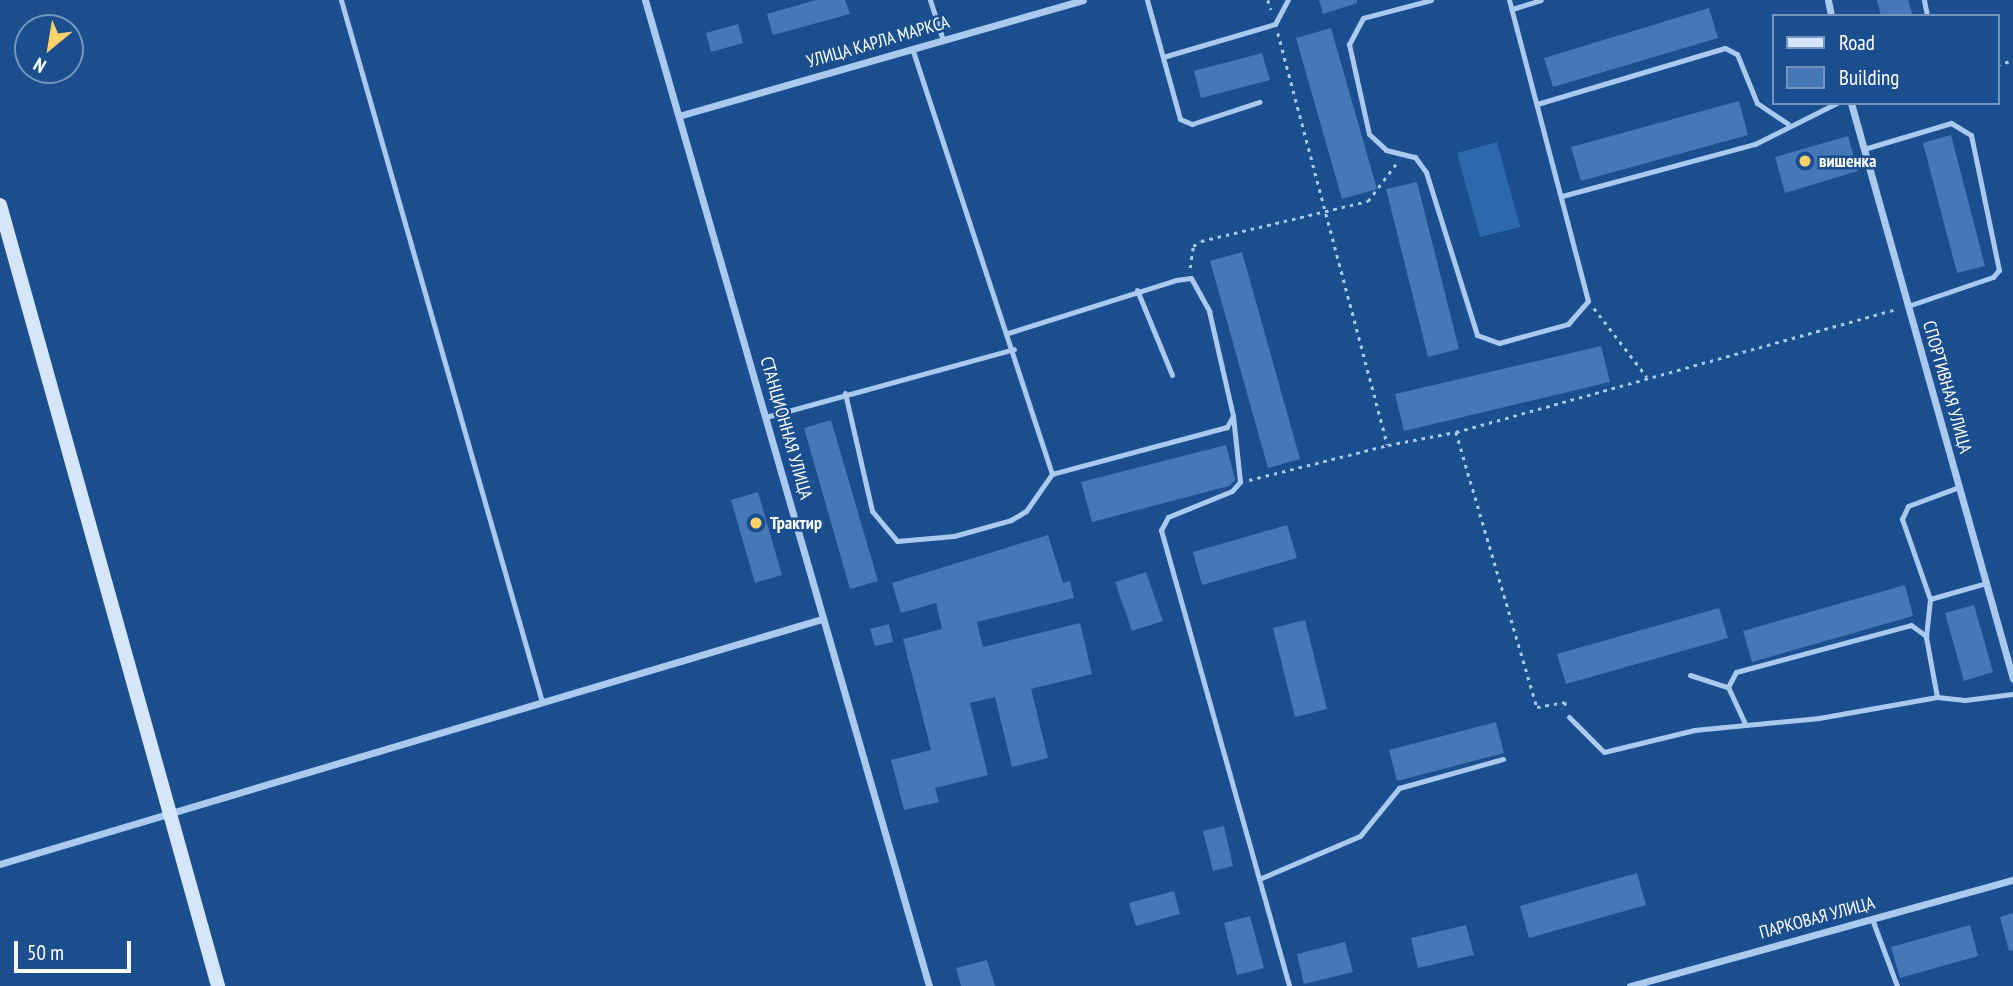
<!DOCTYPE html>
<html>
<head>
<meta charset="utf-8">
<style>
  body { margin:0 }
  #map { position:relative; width:2013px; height:986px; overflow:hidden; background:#1b4f8f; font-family:"PT Sans Narrow",sans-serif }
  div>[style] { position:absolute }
  .green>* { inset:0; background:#2e69ad }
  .building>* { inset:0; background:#4478b7 }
  .path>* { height:2.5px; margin-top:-1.25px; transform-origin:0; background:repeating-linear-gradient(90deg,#a9c9ee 0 3.5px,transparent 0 8.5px) }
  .service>* { height:5px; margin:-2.5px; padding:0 2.5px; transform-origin:2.5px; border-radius:2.5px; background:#a9c9ee }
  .minor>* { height:7px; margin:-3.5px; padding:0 3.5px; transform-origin:3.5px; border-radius:3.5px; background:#a9c9ee }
  .secondary>* { height:14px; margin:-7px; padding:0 7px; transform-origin:7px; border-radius:7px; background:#d6e6fa }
  .dots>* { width:19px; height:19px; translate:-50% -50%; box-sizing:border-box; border:4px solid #1b4f8f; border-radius:50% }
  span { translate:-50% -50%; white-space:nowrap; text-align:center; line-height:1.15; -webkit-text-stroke:5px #1b4f8f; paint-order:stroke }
  .street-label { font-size:18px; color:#fff }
  .poi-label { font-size:18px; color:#fff; font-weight:700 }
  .left { translate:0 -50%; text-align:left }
  .legend { position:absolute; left:1772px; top:14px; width:228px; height:91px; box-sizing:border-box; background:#1b4f8f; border:2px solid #7695bc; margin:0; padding:9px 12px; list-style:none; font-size:21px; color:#fff }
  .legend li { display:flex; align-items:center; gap:14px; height:35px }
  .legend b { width:35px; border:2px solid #7695bc }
  .north { position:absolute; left:14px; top:14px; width:70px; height:70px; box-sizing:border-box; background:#1b4f8f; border:2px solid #7695bc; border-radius:50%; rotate:210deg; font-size:19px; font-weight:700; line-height:28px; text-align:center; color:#fff }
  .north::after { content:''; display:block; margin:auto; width:24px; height:32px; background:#ffd166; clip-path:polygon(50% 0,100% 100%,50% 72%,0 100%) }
  .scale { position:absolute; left:14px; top:941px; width:117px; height:32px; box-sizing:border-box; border:4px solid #fff; border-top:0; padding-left:9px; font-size:21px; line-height:24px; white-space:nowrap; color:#fff; -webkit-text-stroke:5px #1b4f8f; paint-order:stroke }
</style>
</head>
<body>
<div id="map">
  <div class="green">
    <div style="clip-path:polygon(1497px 142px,1520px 227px,1480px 237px,1457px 153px)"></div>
  </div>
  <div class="building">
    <div style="clip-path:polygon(816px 0,845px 0,850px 14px,773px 35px,767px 14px)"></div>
    <div style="clip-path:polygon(1319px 0,1357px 0,1357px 3px,1323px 14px)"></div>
    <div style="clip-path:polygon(1877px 0,1908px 0,1913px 16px,1881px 16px)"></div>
    <div style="clip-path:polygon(1709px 8px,1718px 38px,1553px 87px,1544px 58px)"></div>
    <div style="clip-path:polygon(738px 24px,743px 43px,711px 52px,706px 33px)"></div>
    <div style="clip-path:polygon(1331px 28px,1377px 189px,1342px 199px,1296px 38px)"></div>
    <div style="clip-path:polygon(1262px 53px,1270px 80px,1201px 98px,1194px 71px)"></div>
    <div style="clip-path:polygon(1739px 101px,1748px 135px,1581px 181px,1571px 147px)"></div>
    <div style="clip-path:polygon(1951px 135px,1985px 266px,1957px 273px,1923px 143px)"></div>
    <div style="clip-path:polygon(1848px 136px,1858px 171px,1785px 193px,1775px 157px)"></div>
    <div style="clip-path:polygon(1417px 182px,1459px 349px,1428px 357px,1386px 189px)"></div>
    <div style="clip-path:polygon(1242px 252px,1300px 459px,1268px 468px,1210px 261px)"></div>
    <div style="clip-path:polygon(1601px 346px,1610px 382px,1404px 431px,1395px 394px)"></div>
    <div style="clip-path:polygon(831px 420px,878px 581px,850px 589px,804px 428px)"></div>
    <div style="clip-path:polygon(1226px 445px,1235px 480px,1229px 486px,1092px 522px,1081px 482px)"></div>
    <div style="clip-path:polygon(758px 492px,782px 575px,755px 583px,731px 500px)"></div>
    <div style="clip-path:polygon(1287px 525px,1297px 558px,1202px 585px,1193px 552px)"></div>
    <div style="clip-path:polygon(1048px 535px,1063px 583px,1070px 581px,1074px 598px,977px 622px,983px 647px,1080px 623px,1092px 674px,1031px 689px,1048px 758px,1012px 767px,995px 697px,970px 703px,988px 775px,935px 788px,939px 802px,904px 810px,891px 760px,931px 750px,903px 639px,942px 629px,936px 603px,901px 613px,892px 583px)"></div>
    <div style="clip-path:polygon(1146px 572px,1163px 621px,1132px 631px,1115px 582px)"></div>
    <div style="clip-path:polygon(1905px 585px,1913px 616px,1752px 662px,1743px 631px)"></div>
    <div style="clip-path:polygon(1974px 605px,1993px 672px,1964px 681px,1945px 613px)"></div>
    <div style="clip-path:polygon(1719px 608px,1728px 638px,1566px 684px,1557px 654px)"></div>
    <div style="clip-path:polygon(1305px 620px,1327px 709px,1295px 717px,1273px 628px)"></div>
    <div style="clip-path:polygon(889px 624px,893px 642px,875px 646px,870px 629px)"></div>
    <div style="clip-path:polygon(1496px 722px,1504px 753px,1397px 781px,1389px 750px)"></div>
    <div style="clip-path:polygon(1224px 826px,1233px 866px,1213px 871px,1203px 831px)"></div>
    <div style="clip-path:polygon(1637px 873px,1646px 905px,1529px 938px,1520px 906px)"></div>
    <div style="clip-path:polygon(1174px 891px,1180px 914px,1136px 926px,1129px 903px)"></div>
    <div style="clip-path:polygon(2013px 913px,2013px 950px,2009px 951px,2000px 917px)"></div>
    <div style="clip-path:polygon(1250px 916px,1264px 968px,1237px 975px,1224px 923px)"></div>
    <div style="clip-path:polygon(1466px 925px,1474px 955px,1418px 968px,1411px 938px)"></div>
    <div style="clip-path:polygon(1970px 925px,1978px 956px,1900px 978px,1891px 947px)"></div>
    <div style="clip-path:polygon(1345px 942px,1353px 972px,1304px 984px,1297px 954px)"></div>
    <div style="clip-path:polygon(987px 960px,995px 986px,961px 986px,956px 968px)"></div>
  </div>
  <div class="path">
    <div style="left:1268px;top:0;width:10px;rotate:73deg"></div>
    <div style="left:1278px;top:33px;width:426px;rotate:75.1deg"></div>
    <div style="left:1388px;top:445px;width:69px;rotate:-10.8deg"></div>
    <div style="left:1456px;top:432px;width:457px;rotate:-15.6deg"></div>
    <div style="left:1997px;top:65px;width:17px;rotate:-17deg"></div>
    <div style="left:1190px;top:268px;width:22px;rotate:-82deg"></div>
    <div style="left:1193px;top:246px;width:9px;rotate:-32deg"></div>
    <div style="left:1201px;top:241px;width:172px;rotate:-13.5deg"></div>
    <div style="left:1368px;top:201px;width:46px;rotate:-52.9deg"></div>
    <div style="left:1594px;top:308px;width:87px;rotate:52.5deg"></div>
    <div style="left:1456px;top:432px;width:287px;rotate:73.6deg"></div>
    <div style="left:1537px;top:707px;width:28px;rotate:-10deg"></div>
    <div style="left:1565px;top:702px;width:7px;rotate:74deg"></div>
    <div style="left:1249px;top:480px;width:143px;rotate:-14.1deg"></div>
  </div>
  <div class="service">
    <div style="left:341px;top:0;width:730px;rotate:74.02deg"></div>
    <div style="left:930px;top:0;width:42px;rotate:72deg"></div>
    <div style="left:1147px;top:0;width:123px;rotate:74.5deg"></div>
    <div style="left:1180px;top:119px;width:13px;rotate:23deg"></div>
    <div style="left:1192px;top:124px;width:71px;rotate:-18.2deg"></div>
    <div style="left:1431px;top:0;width:70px;rotate:165.2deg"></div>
    <div style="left:1363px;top:18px;width:30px;rotate:118deg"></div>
    <div style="left:1349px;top:44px;width:92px;rotate:77.5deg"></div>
    <div style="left:1369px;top:134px;width:23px;rotate:43deg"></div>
    <div style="left:1386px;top:150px;width:30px;rotate:14deg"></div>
    <div style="left:1415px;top:157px;width:19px;rotate:54deg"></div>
    <div style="left:1426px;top:172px;width:171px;rotate:72.6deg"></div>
    <div style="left:1477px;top:335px;width:23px;rotate:20deg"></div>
    <div style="left:1499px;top:343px;width:72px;rotate:-15.4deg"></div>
    <div style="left:1568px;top:324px;width:30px;rotate:-49deg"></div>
    <div style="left:1588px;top:301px;width:311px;rotate:-104.7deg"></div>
    <div style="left:1924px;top:0;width:16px;rotate:79deg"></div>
    <div style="left:1512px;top:9px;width:30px;rotate:-17deg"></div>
    <div style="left:1163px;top:57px;width:117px;rotate:-16.4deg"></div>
    <div style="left:1275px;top:24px;width:27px;rotate:-62deg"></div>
    <div style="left:1537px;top:104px;width:196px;rotate:-16.6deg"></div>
    <div style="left:1725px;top:48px;width:13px;rotate:27deg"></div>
    <div style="left:1737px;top:54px;width:53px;rotate:67.8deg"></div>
    <div style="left:1757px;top:103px;width:37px;rotate:34deg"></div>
    <div style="left:1864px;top:149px;width:91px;rotate:-16.6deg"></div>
    <div style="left:1951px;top:123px;width:23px;rotate:31deg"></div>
    <div style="left:1971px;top:135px;width:138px;rotate:78.3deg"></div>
    <div style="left:1999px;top:270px;width:9px;rotate:131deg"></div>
    <div style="left:1993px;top:277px;width:90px;rotate:161.2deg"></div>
    <div style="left:1562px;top:196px;width:200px;rotate:-15.1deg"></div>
    <div style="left:1755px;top:144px;width:92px;rotate:-26.6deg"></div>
    <div style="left:1137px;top:290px;width:92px;rotate:67.6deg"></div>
    <div style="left:1008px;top:333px;width:176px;rotate:-17.5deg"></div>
    <div style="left:1176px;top:280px;width:15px;rotate:-8deg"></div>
    <div style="left:1191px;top:278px;width:38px;rotate:61deg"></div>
    <div style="left:1209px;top:311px;width:108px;rotate:77.1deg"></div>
    <div style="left:1233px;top:416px;width:13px;rotate:119deg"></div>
    <div style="left:1227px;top:427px;width:181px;rotate:165deg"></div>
    <div style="left:845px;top:393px;width:121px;rotate:77.1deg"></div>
    <div style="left:872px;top:511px;width:39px;rotate:50deg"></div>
    <div style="left:897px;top:541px;width:57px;rotate:-5deg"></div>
    <div style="left:954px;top:536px;width:59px;rotate:-15.7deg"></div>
    <div style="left:1011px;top:520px;width:17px;rotate:-31deg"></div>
    <div style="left:1026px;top:511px;width:45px;rotate:-54.9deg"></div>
    <div style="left:1052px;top:474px;width:447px;rotate:-108.2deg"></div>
    <div style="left:1233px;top:416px;width:66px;rotate:83.9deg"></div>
    <div style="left:1240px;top:482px;width:12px;rotate:132deg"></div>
    <div style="left:1232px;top:491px;width:69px;rotate:157.9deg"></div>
    <div style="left:1168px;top:517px;width:15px;rotate:118deg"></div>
    <div style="left:1161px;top:530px;width:474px;rotate:74.3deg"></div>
    <div style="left:766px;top:417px;width:257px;rotate:-15.3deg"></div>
    <div style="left:1930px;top:599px;width:58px;rotate:-15.9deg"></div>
    <div style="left:1690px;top:675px;width:40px;rotate:18deg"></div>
    <div style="left:1728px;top:687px;width:40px;rotate:65deg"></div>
    <div style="left:1728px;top:687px;width:17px;rotate:-62deg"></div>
    <div style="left:1736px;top:672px;width:181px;rotate:-15deg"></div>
    <div style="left:1911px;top:625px;width:19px;rotate:36deg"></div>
    <div style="left:1937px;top:697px;width:61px;rotate:-100.4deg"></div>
    <div style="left:1926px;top:637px;width:38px;rotate:-84deg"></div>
    <div style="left:1930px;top:599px;width:85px;rotate:-109.3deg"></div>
    <div style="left:1902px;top:519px;width:14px;rotate:-65deg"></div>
    <div style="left:1908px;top:506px;width:54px;rotate:-20.4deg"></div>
    <div style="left:1569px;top:717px;width:49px;rotate:45deg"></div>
    <div style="left:1604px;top:752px;width:93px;rotate:-13.7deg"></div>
    <div style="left:1694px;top:730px;width:126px;rotate:-5.5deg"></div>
    <div style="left:1819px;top:718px;width:120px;rotate:-10.1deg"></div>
    <div style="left:1937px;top:697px;width:28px;rotate:6deg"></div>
    <div style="left:1965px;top:700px;width:48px;rotate:-7.1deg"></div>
    <div style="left:1259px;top:879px;width:110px;rotate:-23.1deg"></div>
    <div style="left:1360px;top:836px;width:62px;rotate:-50.9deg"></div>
    <div style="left:1399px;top:788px;width:108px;rotate:-15.6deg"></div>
    <div style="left:1872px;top:919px;width:72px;rotate:69.5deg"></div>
  </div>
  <div class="minor">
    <div style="left:645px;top:0;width:1026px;rotate:73.93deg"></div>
    <div style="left:1828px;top:0;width:16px;rotate:79deg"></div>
    <div style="left:1851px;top:103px;width:598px;rotate:74.29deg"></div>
    <div style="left:682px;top:115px;width:417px;rotate:-16deg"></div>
    <div style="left:0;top:864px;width:858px;rotate:-16.6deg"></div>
    <div style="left:1630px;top:986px;width:397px;rotate:-15.5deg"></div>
  </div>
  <div class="secondary">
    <div style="left:0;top:205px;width:811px;rotate:74.4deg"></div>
  </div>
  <div class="dots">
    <div style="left:1805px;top:161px;background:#ffd166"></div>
    <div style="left:756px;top:523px;background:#ffd166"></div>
  </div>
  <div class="street-label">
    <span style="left:878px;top:42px;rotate:-16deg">УЛИЦА КАРЛА МАРКСА</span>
    <span style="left:1947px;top:387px;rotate:74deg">СПОРТИВНАЯ УЛИЦА</span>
    <span style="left:786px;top:428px;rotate:74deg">СТАНЦИОННАЯ УЛИЦА</span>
    <span style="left:1817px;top:918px;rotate:-15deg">ПАРКОВАЯ УЛИЦА</span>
  </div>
  <div class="poi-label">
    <span class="left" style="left:1819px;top:161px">вишенка</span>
    <span class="left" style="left:770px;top:523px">Трактир</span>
  </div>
  <ul class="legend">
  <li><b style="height:9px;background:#d6e6fa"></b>Road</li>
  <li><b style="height:19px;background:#4478b7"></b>Building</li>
  </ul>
  <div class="north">N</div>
  <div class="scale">50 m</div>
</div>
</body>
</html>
